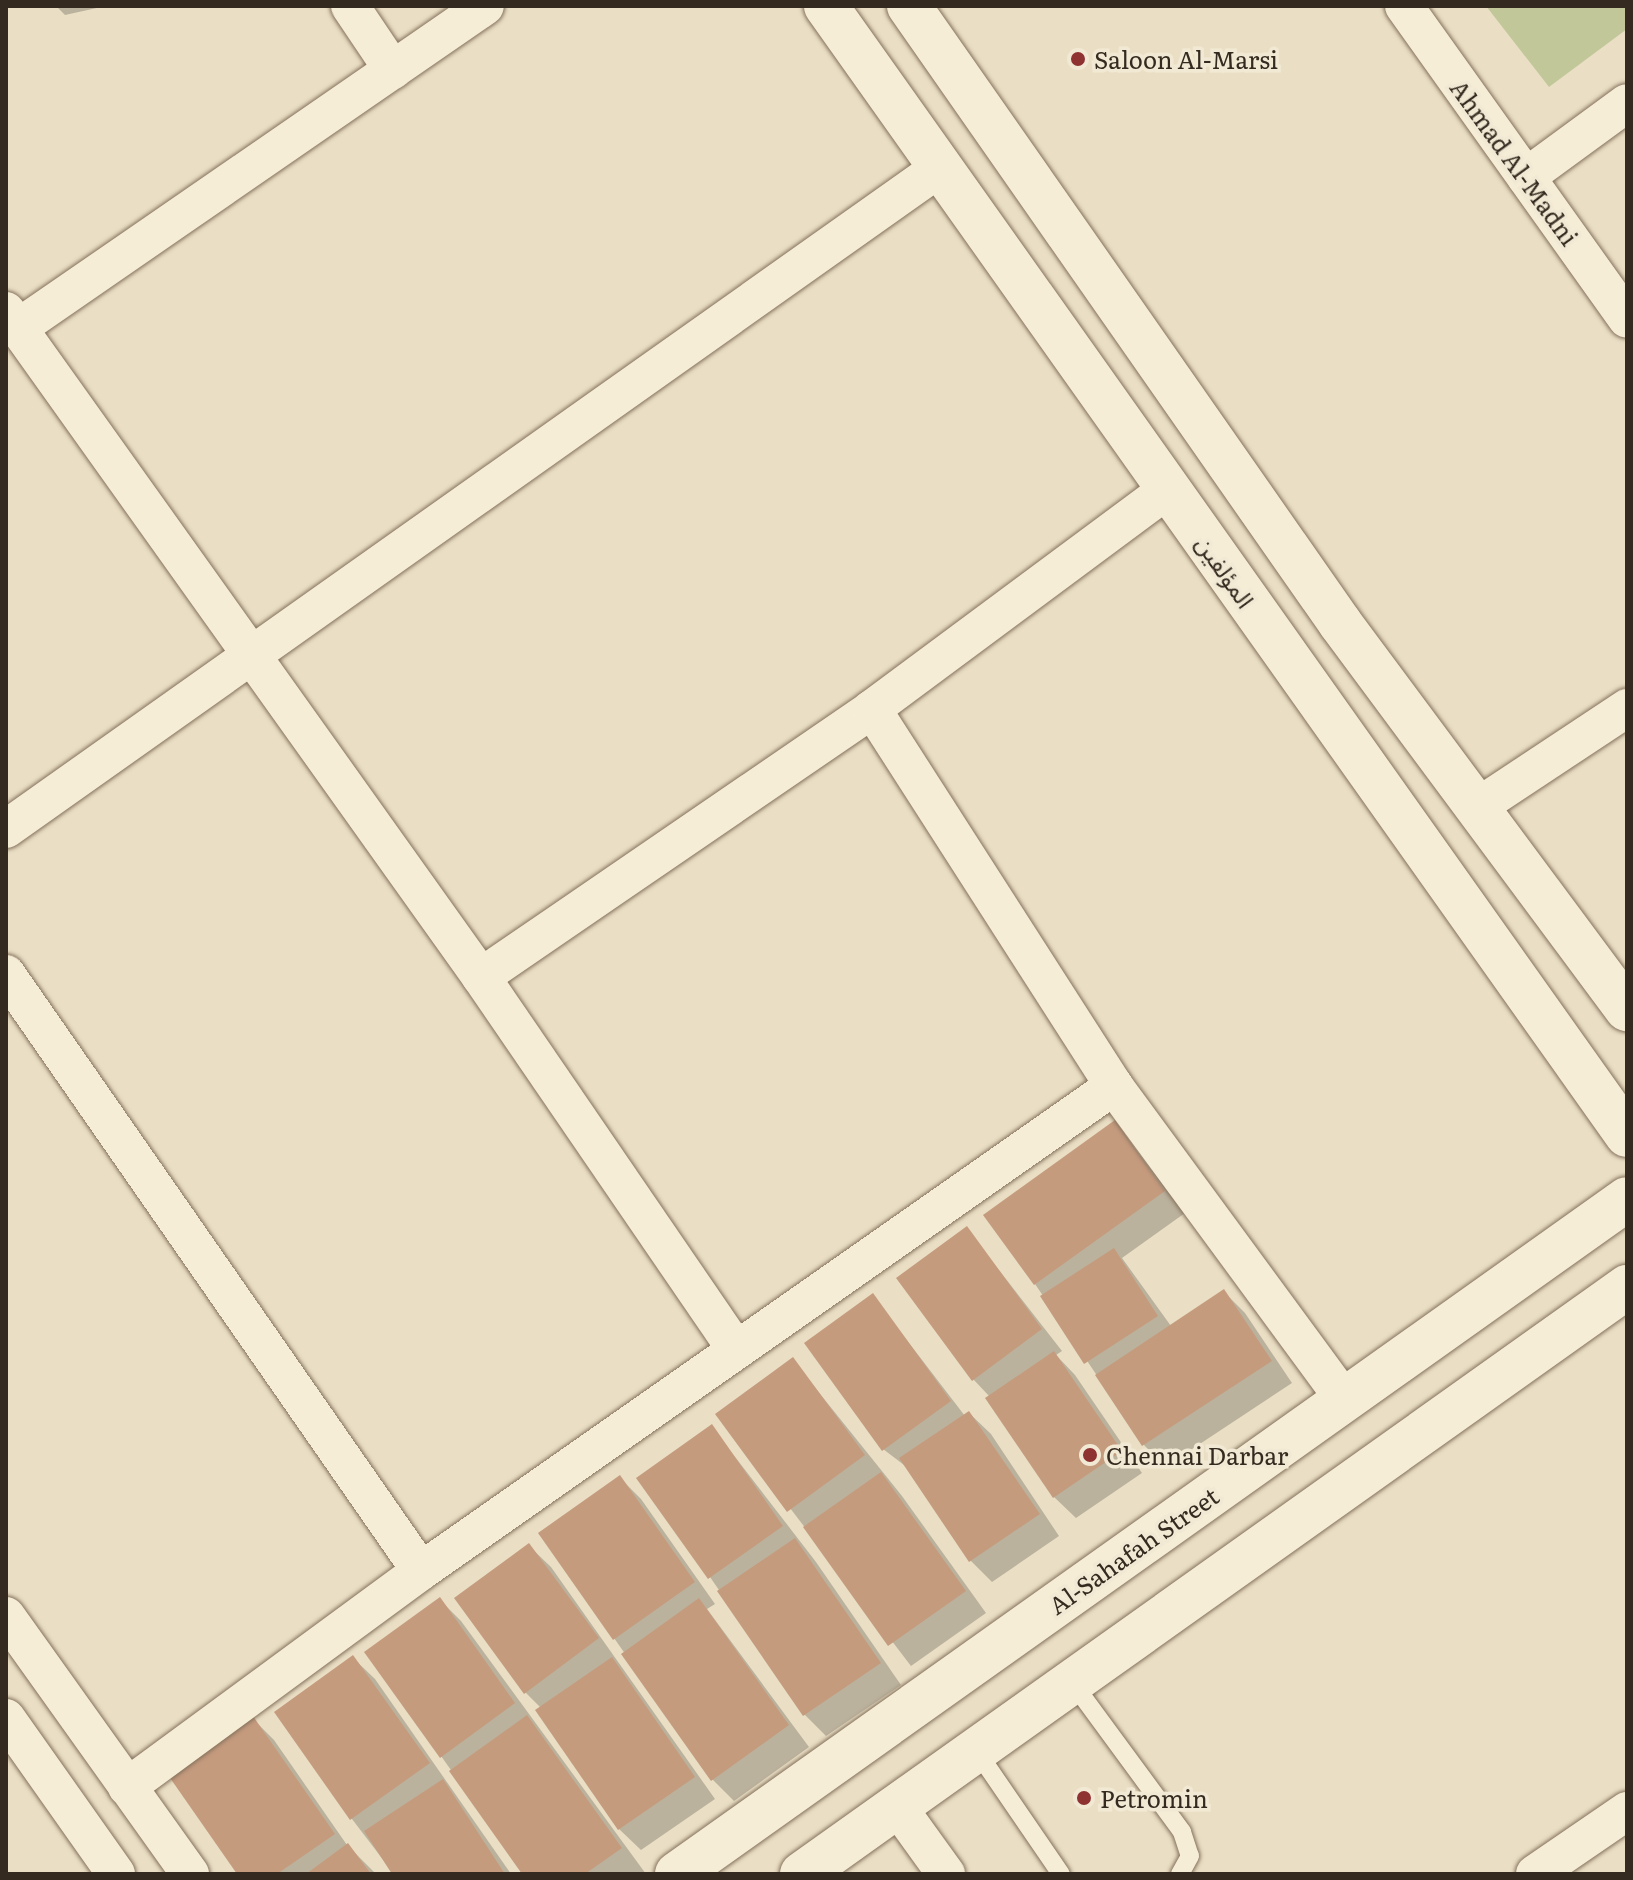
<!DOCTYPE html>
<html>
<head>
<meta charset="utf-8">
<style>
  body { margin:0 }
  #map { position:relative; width:1633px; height:1880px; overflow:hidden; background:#eadfc5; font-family:Literata,"Noto Sans Arabic",serif }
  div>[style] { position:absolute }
  .green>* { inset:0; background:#c2c79a }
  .shadow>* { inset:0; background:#0003 }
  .building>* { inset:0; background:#c59b7e }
  .roads { filter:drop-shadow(0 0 2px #84715c) drop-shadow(0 0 2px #84715c) }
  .lane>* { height:18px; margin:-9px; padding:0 9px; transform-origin:9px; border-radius:9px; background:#f6edd7 }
  .street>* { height:38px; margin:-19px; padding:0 19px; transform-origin:19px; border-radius:19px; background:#f6edd7 }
  .secondary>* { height:44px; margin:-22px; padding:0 22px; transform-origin:22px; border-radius:22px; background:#f6edd7 }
  .dots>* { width:22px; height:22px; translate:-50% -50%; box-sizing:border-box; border:4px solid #f2e9d4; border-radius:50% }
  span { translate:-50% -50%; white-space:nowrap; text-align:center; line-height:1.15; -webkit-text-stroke:7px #f2e9d4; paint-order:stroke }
  .poi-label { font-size:24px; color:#352a1f }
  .left { translate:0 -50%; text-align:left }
  .street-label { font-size:24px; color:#352a1f }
  .frame { position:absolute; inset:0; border:8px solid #352a1f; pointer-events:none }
</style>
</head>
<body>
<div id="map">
  <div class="green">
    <div style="clip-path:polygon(1486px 6px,1627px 6px,1627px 29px,1549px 87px)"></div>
  </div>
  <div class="shadow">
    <div style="clip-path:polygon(56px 6px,106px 6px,65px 15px)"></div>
    <div style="clip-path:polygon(1115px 1123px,1185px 1213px,1122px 1258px,1171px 1326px,1223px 1291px,1245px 1313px,1292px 1383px,1165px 1467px,1144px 1445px,1035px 1284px)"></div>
    <div style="clip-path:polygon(967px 1229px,1062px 1351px,1056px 1355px,1075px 1375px,1142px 1473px,1076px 1518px,1054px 1497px,990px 1397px,973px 1379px)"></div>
    <div style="clip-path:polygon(873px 1296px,965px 1416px,969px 1413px,991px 1434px,1059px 1536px,992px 1582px,971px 1561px,908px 1468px,883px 1449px)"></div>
    <div style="clip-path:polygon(792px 1359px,902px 1496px,986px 1613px,911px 1666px,718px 1414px)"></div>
    <div style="clip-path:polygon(712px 1427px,816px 1562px,901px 1685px,826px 1736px,804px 1714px,710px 1577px)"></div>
    <div style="clip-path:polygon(620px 1478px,641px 1499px,715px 1604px,707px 1609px,809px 1747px,734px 1801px,713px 1780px,614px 1638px)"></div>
    <div style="clip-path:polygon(529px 1546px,551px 1567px,715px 1799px,641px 1850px,619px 1829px,541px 1708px,525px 1692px)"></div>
    <div style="clip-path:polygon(440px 1600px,461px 1621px,646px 1874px,525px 1874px,441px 1756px)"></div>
    <div style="clip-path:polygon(353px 1658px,375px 1679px,511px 1874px,394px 1874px,352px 1819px)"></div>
    <div style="clip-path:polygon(253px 1719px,274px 1740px,347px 1845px,376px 1874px,239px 1874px)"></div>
  </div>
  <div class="building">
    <div style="clip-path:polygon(1115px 1120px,1165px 1191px,1034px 1285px,983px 1215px)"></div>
    <div style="clip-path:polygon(967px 1226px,1042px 1329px,972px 1381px,896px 1278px)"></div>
    <div style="clip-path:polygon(1114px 1248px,1158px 1316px,1084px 1364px,1040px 1296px)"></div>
    <div style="clip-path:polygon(1224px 1289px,1272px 1361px,1142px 1446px,1095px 1375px)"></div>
    <div style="clip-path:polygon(873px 1293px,951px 1401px,882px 1451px,804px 1343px)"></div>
    <div style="clip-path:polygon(1054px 1351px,1122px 1451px,1053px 1498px,985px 1398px)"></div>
    <div style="clip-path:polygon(793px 1357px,865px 1455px,787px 1512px,715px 1414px)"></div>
    <div style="clip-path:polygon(969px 1411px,1040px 1514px,969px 1562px,899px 1458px)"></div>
    <div style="clip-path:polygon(712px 1424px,783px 1526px,708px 1579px,636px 1478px)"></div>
    <div style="clip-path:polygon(881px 1472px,966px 1591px,888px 1646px,803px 1527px)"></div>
    <div style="clip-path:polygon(620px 1475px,695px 1582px,613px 1640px,538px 1533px)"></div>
    <div style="clip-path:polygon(795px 1538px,881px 1663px,803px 1716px,717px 1591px)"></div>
    <div style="clip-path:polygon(529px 1543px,599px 1638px,524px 1694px,454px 1598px)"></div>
    <div style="clip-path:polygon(440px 1597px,515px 1703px,440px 1758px,364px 1652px)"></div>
    <div style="clip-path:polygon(699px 1598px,789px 1725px,711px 1781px,621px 1654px)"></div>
    <div style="clip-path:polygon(353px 1655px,430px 1763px,350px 1820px,274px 1712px)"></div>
    <div style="clip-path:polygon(612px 1657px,695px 1777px,618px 1830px,535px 1710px)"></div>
    <div style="clip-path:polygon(527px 1715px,622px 1848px,585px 1874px,522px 1874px,449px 1771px)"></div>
    <div style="clip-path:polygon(253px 1716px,335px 1834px,277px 1874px,237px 1874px,168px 1775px)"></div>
    <div style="clip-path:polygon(443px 1779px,505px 1874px,392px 1874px,364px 1831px)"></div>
    <div style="clip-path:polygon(348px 1843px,371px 1874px,306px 1874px)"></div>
  </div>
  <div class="roads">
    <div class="lane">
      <div style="left:1072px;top:1682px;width:186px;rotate:53.7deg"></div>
      <div style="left:1182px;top:1832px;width:25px;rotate:72deg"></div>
      <div style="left:1190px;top:1856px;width:21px;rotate:119deg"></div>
      <div style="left:976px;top:1750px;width:150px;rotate:55.6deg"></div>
    </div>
    <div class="street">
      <div style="left:350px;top:6px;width:77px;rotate:56.1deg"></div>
      <div style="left:1404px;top:6px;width:384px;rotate:54.5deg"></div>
      <div style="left:1526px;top:177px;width:125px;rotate:-36.2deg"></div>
      <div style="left:6px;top:311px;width:818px;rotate:54.5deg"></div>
      <div style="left:481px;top:977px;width:452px;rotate:55.6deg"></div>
      <div style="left:18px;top:328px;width:567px;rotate:-34.59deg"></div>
      <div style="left:872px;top:709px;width:448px;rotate:57.3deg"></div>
      <div style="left:1114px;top:1086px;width:390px;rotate:53.7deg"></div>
      <div style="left:1479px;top:806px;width:178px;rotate:-33.5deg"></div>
      <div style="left:6px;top:829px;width:1146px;rotate:-35.3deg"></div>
      <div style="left:6px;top:974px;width:727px;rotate:55.2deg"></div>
      <div style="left:481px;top:977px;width:474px;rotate:-34.4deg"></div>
      <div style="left:872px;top:709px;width:369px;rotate:-36.6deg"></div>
      <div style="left:6px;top:1616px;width:317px;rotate:54.5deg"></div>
      <div style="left:6px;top:1718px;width:191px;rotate:54.8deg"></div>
      <div style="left:127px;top:1787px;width:365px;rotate:-36.3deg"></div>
      <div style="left:421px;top:1571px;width:846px;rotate:-34.99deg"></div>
      <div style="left:897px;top:1806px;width:84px;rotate:54.2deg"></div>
      <div style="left:1535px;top:1874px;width:112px;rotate:-34.4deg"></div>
    </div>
    <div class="secondary">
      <div style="left:826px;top:6px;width:1384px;rotate:54.65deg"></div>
      <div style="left:909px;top:6px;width:753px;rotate:55.06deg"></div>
      <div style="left:1340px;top:623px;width:481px;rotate:53.4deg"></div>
      <div style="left:677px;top:1874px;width:1165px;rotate:-35.39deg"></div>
      <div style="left:802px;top:1874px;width:1013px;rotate:-35.43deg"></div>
    </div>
  </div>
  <div class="dots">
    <div style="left:1078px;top:59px;background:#8e3232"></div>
    <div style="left:1090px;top:1455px;background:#8e3232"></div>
    <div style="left:1084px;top:1798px;background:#8e3232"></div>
  </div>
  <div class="poi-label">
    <span class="left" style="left:1094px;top:59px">Saloon Al-Marsi</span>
    <span class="left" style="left:1106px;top:1455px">Chennai Darbar</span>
    <span class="left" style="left:1100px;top:1798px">Petromin</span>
  </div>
  <div class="street-label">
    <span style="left:1515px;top:162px;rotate:54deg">Ahmad Al-Madni</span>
    <span style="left:1226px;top:571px;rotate:55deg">المؤلفين</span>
    <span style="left:1133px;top:1550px;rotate:-35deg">Al-Sahafah Street</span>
  </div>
  <div class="frame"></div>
</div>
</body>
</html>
